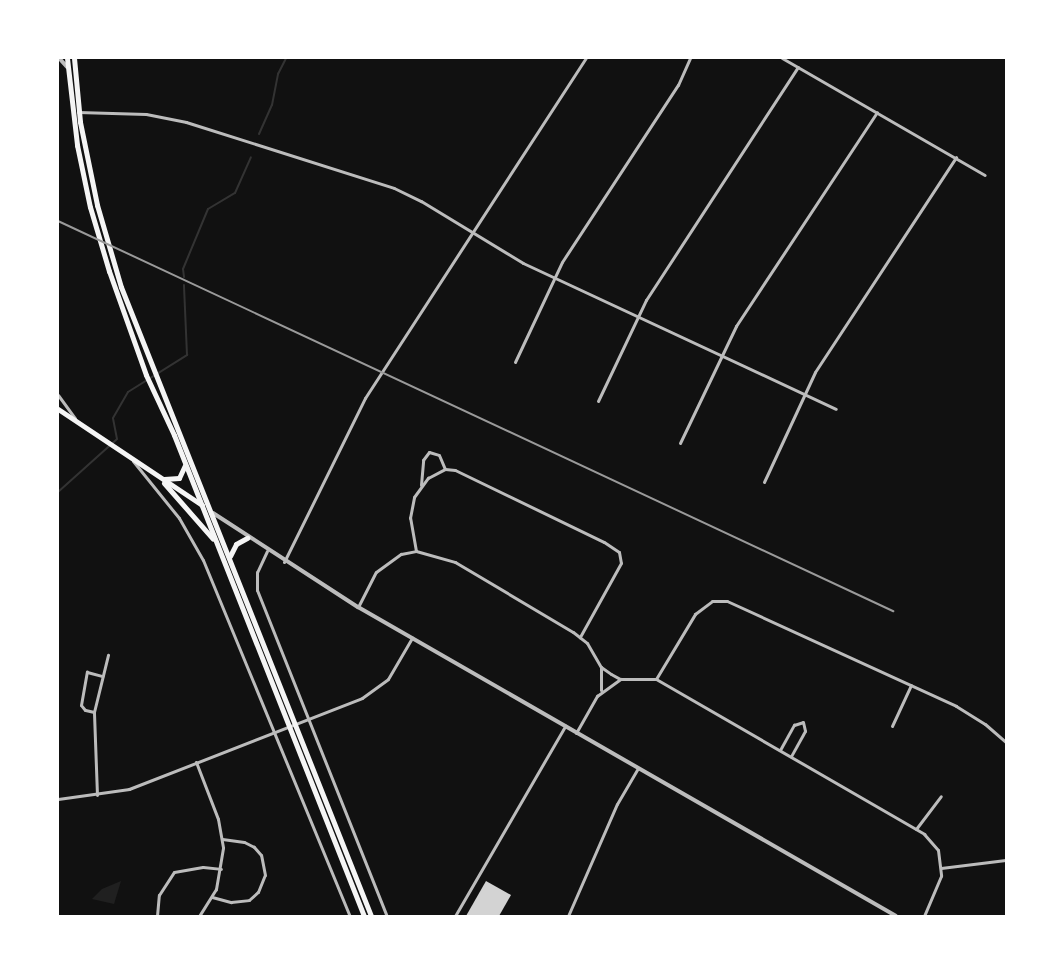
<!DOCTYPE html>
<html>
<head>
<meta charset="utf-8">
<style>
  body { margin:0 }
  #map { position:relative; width:1064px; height:974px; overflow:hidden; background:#111; font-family:"Sofia Sans Condensed",sans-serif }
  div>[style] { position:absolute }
  .green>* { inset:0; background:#202020 }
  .stream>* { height:2px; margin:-1px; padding:0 1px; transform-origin:1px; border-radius:1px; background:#333 }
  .building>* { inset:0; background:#d3d3d3 }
  .minor>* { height:3px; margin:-1.5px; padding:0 1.5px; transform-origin:1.5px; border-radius:1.5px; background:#bcbcbc }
  .tertiary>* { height:4px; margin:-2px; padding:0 2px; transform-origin:2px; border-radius:2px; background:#bcbcbc }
  .primary>* { height:5px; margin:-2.5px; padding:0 2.5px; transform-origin:2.5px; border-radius:2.5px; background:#f5f5f5 }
  .rail>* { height:2px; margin:-1px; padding:0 1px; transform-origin:1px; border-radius:1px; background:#9a9a9a }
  span { translate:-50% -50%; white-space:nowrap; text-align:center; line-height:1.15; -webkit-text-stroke:4px #fff; paint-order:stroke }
  .frame { position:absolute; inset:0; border:59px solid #fff; pointer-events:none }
</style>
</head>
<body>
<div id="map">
  <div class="green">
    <div style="clip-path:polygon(121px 881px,114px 904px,92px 899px,102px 889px)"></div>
  </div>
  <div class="stream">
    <div style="left:259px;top:134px;width:32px;rotate:-66deg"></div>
    <div style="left:272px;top:105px;width:32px;rotate:-79deg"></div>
    <div style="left:278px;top:74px;width:18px;rotate:-63deg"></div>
    <div style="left:184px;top:277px;width:8px;rotate:-97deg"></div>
    <div style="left:183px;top:269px;width:65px;rotate:-67.4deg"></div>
    <div style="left:208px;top:209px;width:31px;rotate:-31deg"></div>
    <div style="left:235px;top:193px;width:39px;rotate:-66deg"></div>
    <div style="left:58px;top:492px;width:79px;rotate:-41.9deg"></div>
    <div style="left:117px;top:439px;width:21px;rotate:-101deg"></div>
    <div style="left:113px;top:418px;width:30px;rotate:-60deg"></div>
    <div style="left:128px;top:392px;width:70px;rotate:-32.1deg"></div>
    <div style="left:187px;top:355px;width:70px;rotate:-92.5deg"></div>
  </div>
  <div class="building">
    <div style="clip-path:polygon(486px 881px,511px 895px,499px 916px,466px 916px)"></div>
  </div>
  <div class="minor">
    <div style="left:782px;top:58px;width:234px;rotate:30deg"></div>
    <div style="left:78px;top:112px;width:68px;rotate:1.7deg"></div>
    <div style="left:146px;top:114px;width:41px;rotate:11.3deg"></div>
    <div style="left:186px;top:122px;width:218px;rotate:17.6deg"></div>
    <div style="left:394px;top:188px;width:30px;rotate:26deg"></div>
    <div style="left:421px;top:201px;width:119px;rotate:31.3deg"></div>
    <div style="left:523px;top:263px;width:345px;rotate:25deg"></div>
    <div style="left:515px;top:362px;width:110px;rotate:-64.8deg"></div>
    <div style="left:562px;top:262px;width:212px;rotate:-56.8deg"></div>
    <div style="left:678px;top:85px;width:30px;rotate:-66deg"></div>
    <div style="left:58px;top:395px;width:29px;rotate:54deg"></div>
    <div style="left:598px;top:401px;width:112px;rotate:-64.6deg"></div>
    <div style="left:646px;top:300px;width:278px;rotate:-56.9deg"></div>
    <div style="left:680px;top:443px;width:130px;rotate:-64.4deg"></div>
    <div style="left:736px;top:326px;width:256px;rotate:-56.6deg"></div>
    <div style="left:133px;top:461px;width:73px;rotate:51.1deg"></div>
    <div style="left:179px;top:518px;width:48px;rotate:60.3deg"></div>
    <div style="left:203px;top:560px;width:385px;rotate:67.6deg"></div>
    <div style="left:764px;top:482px;width:121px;rotate:-65.1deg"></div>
    <div style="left:815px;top:372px;width:257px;rotate:-56.7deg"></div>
    <div style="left:421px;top:485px;width:25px;rotate:-85deg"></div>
    <div style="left:423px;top:460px;width:10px;rotate:-53deg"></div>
    <div style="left:429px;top:452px;width:10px;rotate:17deg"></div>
    <div style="left:439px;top:455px;width:15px;rotate:67deg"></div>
    <div style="left:267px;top:551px;width:23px;rotate:115deg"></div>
    <div style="left:257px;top:572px;width:18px;rotate:90deg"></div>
    <div style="left:257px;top:590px;width:351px;rotate:68.3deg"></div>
    <div style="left:416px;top:551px;width:34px;rotate:-100deg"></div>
    <div style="left:410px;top:518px;width:21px;rotate:-79deg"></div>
    <div style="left:414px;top:497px;width:24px;rotate:-54deg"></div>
    <div style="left:428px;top:478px;width:19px;rotate:-28deg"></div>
    <div style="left:445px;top:469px;width:10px;rotate:6deg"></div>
    <div style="left:455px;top:470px;width:165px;rotate:25.8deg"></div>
    <div style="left:604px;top:542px;width:18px;rotate:34deg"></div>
    <div style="left:619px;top:552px;width:11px;rotate:80deg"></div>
    <div style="left:621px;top:563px;width:85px;rotate:119deg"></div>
    <div style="left:284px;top:562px;width:183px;rotate:-63.7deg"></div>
    <div style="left:365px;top:398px;width:406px;rotate:-57deg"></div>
    <div style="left:358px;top:607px;width:39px;rotate:-63deg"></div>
    <div style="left:376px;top:572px;width:31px;rotate:-36deg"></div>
    <div style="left:401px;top:554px;width:15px;rotate:-11deg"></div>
    <div style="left:416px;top:551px;width:41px;rotate:15.8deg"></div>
    <div style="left:455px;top:562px;width:137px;rotate:30.7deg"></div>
    <div style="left:573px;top:632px;width:18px;rotate:38deg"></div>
    <div style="left:587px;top:643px;width:28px;rotate:60deg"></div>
    <div style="left:601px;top:667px;width:12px;rotate:35deg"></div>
    <div style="left:611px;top:674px;width:10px;rotate:29deg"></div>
    <div style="left:620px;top:679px;width:36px"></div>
    <div style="left:656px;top:679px;width:310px;rotate:30deg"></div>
    <div style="left:924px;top:834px;width:21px;rotate:49deg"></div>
    <div style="left:938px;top:850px;width:26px;rotate:83deg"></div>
    <div style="left:941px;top:876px;width:43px;rotate:113deg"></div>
    <div style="left:601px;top:667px;width:23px;rotate:90deg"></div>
    <div style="left:656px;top:679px;width:76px;rotate:-59deg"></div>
    <div style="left:695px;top:614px;width:21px;rotate:-37deg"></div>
    <div style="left:712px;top:601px;width:15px"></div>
    <div style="left:727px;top:601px;width:252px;rotate:24.6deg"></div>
    <div style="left:956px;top:706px;width:34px;rotate:32deg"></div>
    <div style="left:985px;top:724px;width:28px;rotate:41deg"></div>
    <div style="left:94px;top:712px;width:9px;rotate:-167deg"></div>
    <div style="left:85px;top:710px;width:6px;rotate:-129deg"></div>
    <div style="left:81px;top:705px;width:34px;rotate:-80deg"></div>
    <div style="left:87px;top:672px;width:16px;rotate:15deg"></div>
    <div style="left:892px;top:726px;width:45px;rotate:-65.1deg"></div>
    <div style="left:576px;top:733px;width:43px;rotate:-60.4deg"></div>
    <div style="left:597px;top:696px;width:29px;rotate:-36deg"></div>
    <div style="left:780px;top:750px;width:29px;rotate:-61deg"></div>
    <div style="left:794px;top:725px;width:9px;rotate:-18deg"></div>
    <div style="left:803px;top:722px;width:9px;rotate:77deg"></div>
    <div style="left:805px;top:731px;width:29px;rotate:119deg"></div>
    <div style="left:196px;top:762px;width:61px;rotate:68.9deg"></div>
    <div style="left:218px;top:819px;width:29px;rotate:80deg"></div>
    <div style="left:223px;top:848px;width:42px;rotate:99.7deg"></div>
    <div style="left:216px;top:889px;width:32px;rotate:122deg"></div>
    <div style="left:97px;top:795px;width:83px;rotate:-92.1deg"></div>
    <div style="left:94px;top:712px;width:59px;rotate:-76.2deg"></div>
    <div style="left:58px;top:799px;width:72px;rotate:-8deg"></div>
    <div style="left:129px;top:789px;width:250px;rotate:-21.3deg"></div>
    <div style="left:362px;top:698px;width:32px;rotate:-36deg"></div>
    <div style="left:388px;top:679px;width:48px;rotate:-59.7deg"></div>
    <div style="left:916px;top:829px;width:41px;rotate:-52.9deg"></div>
    <div style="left:941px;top:868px;width:65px;rotate:-7deg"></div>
    <div style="left:212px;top:897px;width:20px;rotate:15deg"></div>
    <div style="left:231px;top:902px;width:18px;rotate:-6deg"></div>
    <div style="left:249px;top:900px;width:12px;rotate:-42deg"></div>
    <div style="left:258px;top:892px;width:18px;rotate:-68deg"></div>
    <div style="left:265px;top:875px;width:20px;rotate:-101deg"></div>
    <div style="left:261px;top:855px;width:11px;rotate:-131deg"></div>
    <div style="left:254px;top:847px;width:11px;rotate:-153deg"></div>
    <div style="left:244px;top:842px;width:22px;rotate:-172deg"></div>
    <div style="left:157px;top:916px;width:21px;rotate:-85deg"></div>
    <div style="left:159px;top:895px;width:27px;rotate:-57deg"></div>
    <div style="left:174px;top:872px;width:29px;rotate:-10deg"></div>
    <div style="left:203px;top:867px;width:18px;rotate:6deg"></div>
    <div style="left:455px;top:916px;width:220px;rotate:-59.9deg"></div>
    <div style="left:568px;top:916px;width:122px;rotate:-66.4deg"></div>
    <div style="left:617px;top:804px;width:42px;rotate:-59.7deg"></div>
  </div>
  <div class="tertiary">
    <div style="left:59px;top:58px;width:12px;rotate:48deg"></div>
    <div style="left:213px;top:513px;width:173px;rotate:33deg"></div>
    <div style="left:358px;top:607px;width:620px;rotate:29.87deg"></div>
  </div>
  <div class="primary">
    <div style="left:67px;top:58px;width:88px;rotate:83.4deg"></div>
    <div style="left:77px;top:145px;width:63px;rotate:78.2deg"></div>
    <div style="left:90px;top:207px;width:67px;rotate:73.5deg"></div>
    <div style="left:109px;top:271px;width:110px;rotate:70.4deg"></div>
    <div style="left:146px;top:375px;width:66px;rotate:65deg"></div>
    <div style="left:174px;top:435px;width:517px;rotate:68.45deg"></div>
    <div style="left:74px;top:58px;width:64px;rotate:84.6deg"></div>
    <div style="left:80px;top:122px;width:85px;rotate:78.4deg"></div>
    <div style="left:97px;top:205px;width:85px;rotate:73.7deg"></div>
    <div style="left:121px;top:287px;width:677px;rotate:68.32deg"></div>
    <div style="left:58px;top:409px;width:173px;rotate:33.7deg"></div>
    <div style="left:164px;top:479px;width:15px;rotate:-4deg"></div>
    <div style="left:179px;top:478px;width:14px;rotate:-65deg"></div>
    <div style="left:164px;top:483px;width:74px;rotate:48.8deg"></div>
    <div style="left:230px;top:556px;width:13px;rotate:-63deg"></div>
    <div style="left:236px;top:544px;width:13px;rotate:-29deg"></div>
  </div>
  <div class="rail">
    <div style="left:58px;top:221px;width:922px;rotate:25.04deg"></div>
  </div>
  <div class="frame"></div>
</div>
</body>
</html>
